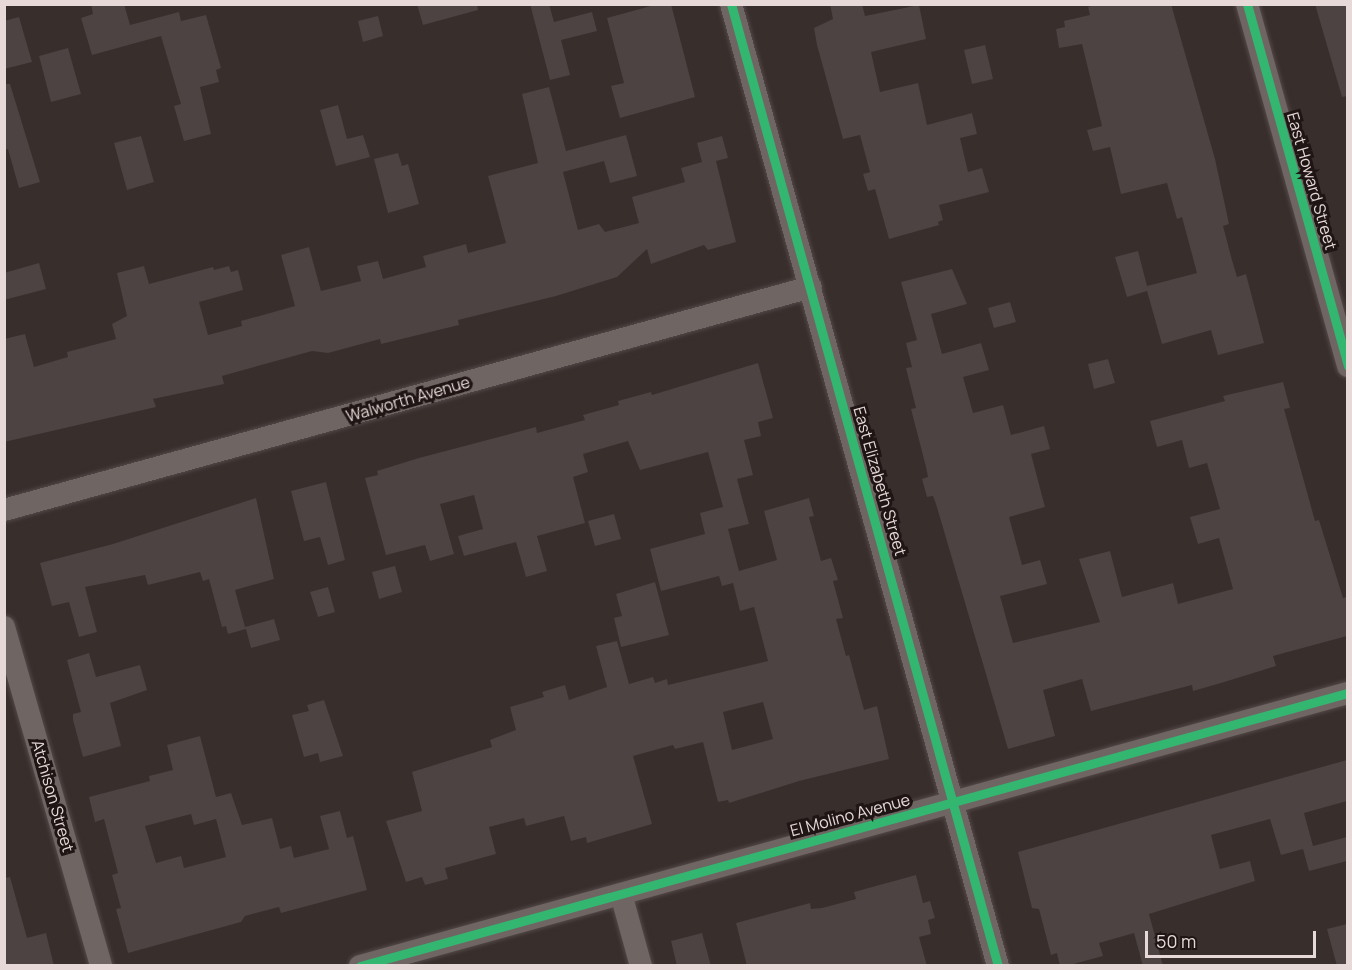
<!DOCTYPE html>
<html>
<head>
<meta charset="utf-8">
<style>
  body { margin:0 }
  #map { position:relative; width:1352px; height:970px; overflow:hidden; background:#382e2c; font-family:Manrope,sans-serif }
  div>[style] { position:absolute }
  .building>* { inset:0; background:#4c4342 }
  .roads { filter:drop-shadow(0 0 2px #534948) drop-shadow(0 0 2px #534948) }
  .minor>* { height:22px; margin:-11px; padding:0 11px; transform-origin:11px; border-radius:11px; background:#6f6664 }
  .cycleway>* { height:9px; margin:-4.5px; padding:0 4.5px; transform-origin:4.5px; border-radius:4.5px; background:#33b770 }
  span { translate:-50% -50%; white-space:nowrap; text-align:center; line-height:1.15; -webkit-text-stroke:6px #1e1514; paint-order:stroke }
  .street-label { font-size:16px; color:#e6d9d7 }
  .frame { position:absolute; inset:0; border:6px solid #e6d9d7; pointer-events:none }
  .scale { position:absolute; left:1145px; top:931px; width:171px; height:27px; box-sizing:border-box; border:3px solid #e6d9d7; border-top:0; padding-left:8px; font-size:18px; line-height:21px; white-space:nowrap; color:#e6d9d7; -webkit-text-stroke:4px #1e1514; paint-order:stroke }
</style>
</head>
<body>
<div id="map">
  <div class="building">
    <div style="clip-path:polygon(91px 4px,124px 4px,130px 25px,179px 12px,181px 21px,206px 15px,221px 68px,216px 70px,219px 82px,200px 87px,211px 134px,184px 141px,174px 106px,181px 104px,161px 36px,92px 55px,81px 18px,93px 14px)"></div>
    <div style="clip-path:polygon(417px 4px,477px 4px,478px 10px,423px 25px)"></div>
    <div style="clip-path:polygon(530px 4px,549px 4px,554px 22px,592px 12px,597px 31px,561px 40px,570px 75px,550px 80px)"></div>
    <div style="clip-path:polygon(658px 4px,671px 4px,695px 97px,620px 118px,611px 86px,624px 83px,607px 18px)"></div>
    <div style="clip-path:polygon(830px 4px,862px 4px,865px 16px,919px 5px,926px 39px,871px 52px,880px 92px,918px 83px,927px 125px,972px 113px,977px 134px,960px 138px,968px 172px,982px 168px,989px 192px,939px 205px,943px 220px,938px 222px,939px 225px,889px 239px,875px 189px,868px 191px,863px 174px,870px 172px,860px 135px,843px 139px,817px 45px,814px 28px,833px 19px)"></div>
    <div style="clip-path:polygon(1098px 4px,1171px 4px,1215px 159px,1229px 224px,1223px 226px,1232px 260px,1237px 277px,1246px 274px,1264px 343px,1218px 355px,1211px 330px,1162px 344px,1147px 291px,1127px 297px,1115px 257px,1138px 251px,1147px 286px,1197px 273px,1182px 217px,1177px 219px,1167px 183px,1121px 194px,1110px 147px,1093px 151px,1087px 130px,1102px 126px,1082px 44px,1059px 48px,1056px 29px,1065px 27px,1064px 21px,1090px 15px,1088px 7px)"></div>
    <div style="clip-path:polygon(1315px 4px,1347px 4px,1347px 96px,1342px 97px)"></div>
    <div style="clip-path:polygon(378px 16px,383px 36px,363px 42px,358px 21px)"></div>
    <div style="clip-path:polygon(19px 17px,32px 62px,4px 69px,4px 21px)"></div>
    <div style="clip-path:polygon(985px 45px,993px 79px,972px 84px,964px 50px)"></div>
    <div style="clip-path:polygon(68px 48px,81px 94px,51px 102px,39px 56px)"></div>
    <div style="clip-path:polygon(4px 84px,10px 84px,40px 182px,19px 188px,8px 149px,4px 150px)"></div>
    <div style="clip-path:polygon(549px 87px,566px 151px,626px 135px,637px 176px,610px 183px,604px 161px,563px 172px,578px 230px,599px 224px,605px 232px,639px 223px,632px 197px,685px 182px,681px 168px,702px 162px,697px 143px,722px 136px,728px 158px,716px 161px,736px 242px,708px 250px,704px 245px,651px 264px,647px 249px,617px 277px,556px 296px,458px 320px,459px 325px,381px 344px,380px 339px,328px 353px,312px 351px,222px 376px,224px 384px,153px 399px,156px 407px,4px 442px,4px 339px,25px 334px,34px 367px,68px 357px,67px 352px,116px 339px,112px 324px,127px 316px,117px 273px,144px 266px,149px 284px,213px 267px,214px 270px,229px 266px,231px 272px,238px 270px,243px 290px,199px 302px,208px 335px,242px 326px,241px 321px,295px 306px,281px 255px,309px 247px,321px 291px,361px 281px,357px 266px,378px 261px,383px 279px,426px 267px,423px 256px,466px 244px,468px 253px,506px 243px,488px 176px,538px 163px,522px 94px)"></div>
    <div style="clip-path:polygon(338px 105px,347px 139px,363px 135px,370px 157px,336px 166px,320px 110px)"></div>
    <div style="clip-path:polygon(141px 136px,154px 182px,127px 190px,114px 143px)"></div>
    <div style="clip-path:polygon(398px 153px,402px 166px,408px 164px,419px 204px,388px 213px,374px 159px)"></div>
    <div style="clip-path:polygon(39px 263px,46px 289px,4px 300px,4px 273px)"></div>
    <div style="clip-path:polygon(952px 269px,967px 304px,931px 314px,942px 354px,981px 343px,989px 370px,963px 377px,973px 413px,1003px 405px,1011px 435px,1044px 426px,1050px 449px,1031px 454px,1045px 507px,1009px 517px,1022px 565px,1040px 560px,1047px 584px,1000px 596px,1013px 643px,1100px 622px,1079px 559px,1110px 551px,1122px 597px,1173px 583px,1178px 604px,1233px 589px,1219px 538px,1198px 544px,1190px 517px,1220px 509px,1207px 463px,1189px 468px,1182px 440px,1157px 447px,1150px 421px,1225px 401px,1223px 396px,1283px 382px,1290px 408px,1284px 409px,1315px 521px,1319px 520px,1343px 598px,1347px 597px,1347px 636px,1273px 656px,1276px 666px,1221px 683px,1193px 691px,1192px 685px,1091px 711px,1082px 679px,1043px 690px,1055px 736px,1008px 749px,936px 504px,933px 496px,927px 497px,922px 479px,928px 477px,926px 467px,911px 409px,916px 408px,906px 368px,912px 367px,906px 343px,917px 340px,901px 282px)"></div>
    <div style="clip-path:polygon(1010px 302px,1016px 322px,994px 328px,988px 308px)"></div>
    <div style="clip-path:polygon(1108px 359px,1115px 383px,1094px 389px,1088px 364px)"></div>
    <div style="clip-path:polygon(evenodd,758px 363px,773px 418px,758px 422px,761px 436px,744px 440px,753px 475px,737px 479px,749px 524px,728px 529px,739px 571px,777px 560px,764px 511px,809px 498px,814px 516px,809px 517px,821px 561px,831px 558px,838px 580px,833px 581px,843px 618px,836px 619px,846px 656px,849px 655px,864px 710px,877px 706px,889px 759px,799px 781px,729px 803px,728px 800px,718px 802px,703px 742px,675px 749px,673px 745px,633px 756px,652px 824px,587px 843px,586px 837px,571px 841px,564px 816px,526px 826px,524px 818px,489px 827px,496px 854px,445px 868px,448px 879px,425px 885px,422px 877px,406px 882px,386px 821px,422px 811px,412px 772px,492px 747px,490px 740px,516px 730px,510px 707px,544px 697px,542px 692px,565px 685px,569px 700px,607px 687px,596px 646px,617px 641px,629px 684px,653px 677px,655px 683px,667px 679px,668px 685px,768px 661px,754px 607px,740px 611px,733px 583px,722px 586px,719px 576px,661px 591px,650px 549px,705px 534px,700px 513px,723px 507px,708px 452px,640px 470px,628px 441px,583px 454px,588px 472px,573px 477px,585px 523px,537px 536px,547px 571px,526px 577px,516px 542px,464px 556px,458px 536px,483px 529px,474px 495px,440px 504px,454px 554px,430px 561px,425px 545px,386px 555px,365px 478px,378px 475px,377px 471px,419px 458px,536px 427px,537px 433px,585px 420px,583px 415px,619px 405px,618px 401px,651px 392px,652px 395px,758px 363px,763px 702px,773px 739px,732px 750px,723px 712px,763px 702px)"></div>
    <div style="clip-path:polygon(326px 482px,345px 560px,328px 565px,320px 537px,304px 541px,291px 491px)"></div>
    <div style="clip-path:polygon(256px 498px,274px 579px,235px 590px,245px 627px,274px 619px,280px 640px,251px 648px,246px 629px,228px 634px,226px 626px,222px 627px,209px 579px,203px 581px,200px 572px,148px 585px,145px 575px,85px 587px,97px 632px,79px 637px,69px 602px,52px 606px,40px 563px,113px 544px)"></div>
    <div style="clip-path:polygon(614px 514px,621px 539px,595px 546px,588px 521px)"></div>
    <div style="clip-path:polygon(395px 566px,402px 592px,379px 599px,372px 572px)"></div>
    <div style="clip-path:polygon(655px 582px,669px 635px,621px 647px,614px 618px,622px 616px,616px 594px)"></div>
    <div style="clip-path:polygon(328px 587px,335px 612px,318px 617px,310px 592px)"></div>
    <div style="clip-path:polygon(89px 653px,96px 677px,140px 665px,147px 690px,110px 703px,121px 746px,83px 757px,73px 720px,73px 714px,81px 712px,67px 660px)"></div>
    <div style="clip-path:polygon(324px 700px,343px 756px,320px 762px,318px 753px,304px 757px,292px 715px,309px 711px,307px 705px)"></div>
    <div style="clip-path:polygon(evenodd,200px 736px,216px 797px,231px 793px,242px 825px,272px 818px,280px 849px,291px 846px,294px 858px,329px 849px,320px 816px,340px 811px,347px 838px,353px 836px,367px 890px,281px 913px,279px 907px,245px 916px,241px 922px,128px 953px,116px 909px,121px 908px,112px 875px,118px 873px,104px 819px,95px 822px,89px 797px,150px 781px,149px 776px,173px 770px,167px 745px,200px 736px,191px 814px,194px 825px,216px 819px,226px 857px,184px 868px,181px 856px,156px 863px,145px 826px,191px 814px)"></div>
    <div style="clip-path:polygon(1347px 760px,1347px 801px,1304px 813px,1313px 846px,1347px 837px,1347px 861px,1309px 871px,1303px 849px,1281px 855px,1270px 819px,1211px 835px,1220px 869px,1250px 861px,1255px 881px,1149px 914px,1163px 966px,1143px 966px,1134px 933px,1099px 943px,1103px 956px,1066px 966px,1060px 966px,1057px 953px,1051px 955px,1039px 909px,1032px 908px,1018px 852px)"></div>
    <div style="clip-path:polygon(916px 875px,923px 903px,930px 901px,935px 918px,928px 920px,931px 934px,919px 937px,927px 966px,747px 966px,736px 923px,810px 903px,811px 909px,822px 908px,856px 899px,854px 892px)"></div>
    <div style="clip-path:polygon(10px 877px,27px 938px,46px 933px,54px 966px,4px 966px,4px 878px)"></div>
    <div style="clip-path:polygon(1347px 924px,1347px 966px,1337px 966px,1327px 929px)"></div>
    <div style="clip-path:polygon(702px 933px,711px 966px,677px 966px,671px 941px)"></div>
  </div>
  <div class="roads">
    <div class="minor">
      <div style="left:731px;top:4px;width:998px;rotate:74.49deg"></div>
      <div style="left:1247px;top:4px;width:376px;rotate:74.4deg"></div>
      <div style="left:4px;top:510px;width:837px;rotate:-15.45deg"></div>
      <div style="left:4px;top:627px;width:353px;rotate:74deg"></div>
      <div style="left:621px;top:894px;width:75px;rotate:74.5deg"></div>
      <div style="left:360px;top:966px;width:1025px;rotate:-15.45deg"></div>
    </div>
  </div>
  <div class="cycleway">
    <div style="left:731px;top:4px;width:998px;rotate:74.49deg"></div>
    <div style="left:1247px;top:4px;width:376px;rotate:74.4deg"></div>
    <div style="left:360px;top:966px;width:1025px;rotate:-15.45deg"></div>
  </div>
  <div class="street-label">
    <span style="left:1312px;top:181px;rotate:74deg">East Howard Street</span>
    <span style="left:408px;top:399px;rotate:-16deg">Walworth Avenue</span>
    <span style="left:880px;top:481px;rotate:74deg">East Elizabeth Street</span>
    <span style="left:53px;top:796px;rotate:74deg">Atchison Street</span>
    <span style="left:850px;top:815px;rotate:-15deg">El Molino Avenue</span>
  </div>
  <div class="frame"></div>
  <div class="scale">50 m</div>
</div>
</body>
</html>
